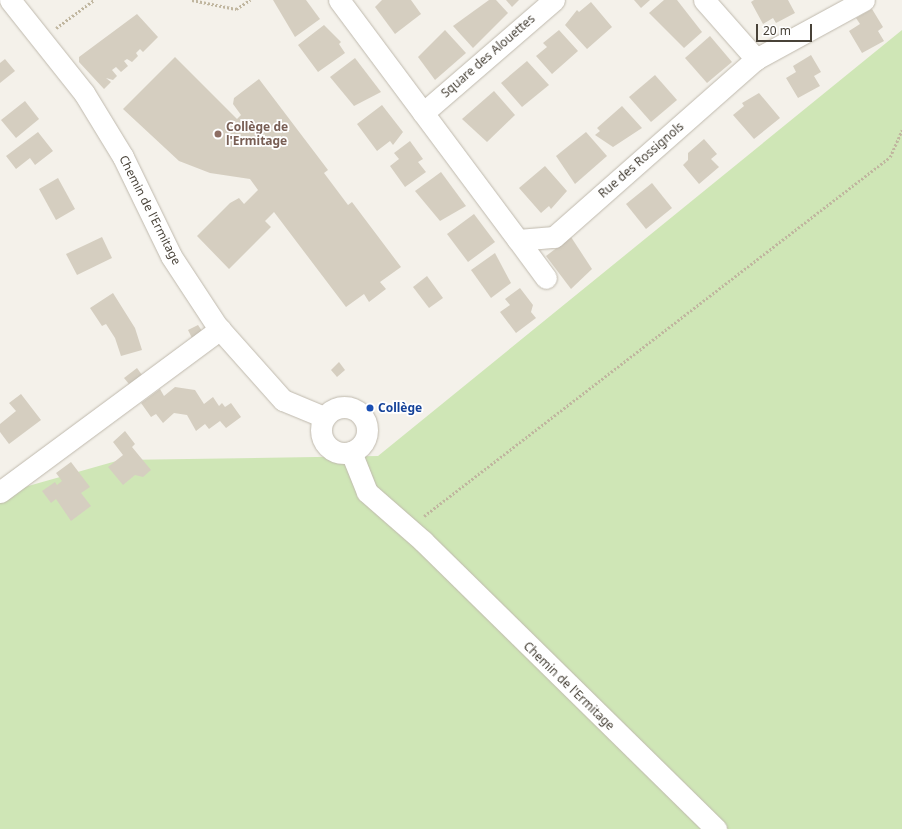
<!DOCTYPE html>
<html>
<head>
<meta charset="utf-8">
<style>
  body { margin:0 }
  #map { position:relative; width:902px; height:829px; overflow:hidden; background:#f4f1ea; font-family:"Noto Sans",sans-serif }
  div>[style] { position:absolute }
  .green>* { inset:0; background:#cfe6b6 }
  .building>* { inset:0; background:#d5cec0 }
  .path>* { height:2.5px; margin-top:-1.25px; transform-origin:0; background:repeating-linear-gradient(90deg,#c0b69f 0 2px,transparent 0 4px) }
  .roads { filter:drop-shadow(0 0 1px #bfb9ad) drop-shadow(0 0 1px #bfb9ad) }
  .minor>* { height:21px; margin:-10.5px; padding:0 10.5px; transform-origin:10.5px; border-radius:10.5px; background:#fff }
  .minor>.ring { margin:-10.5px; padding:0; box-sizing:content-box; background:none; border:21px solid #fff; border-radius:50% }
  .dots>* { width:11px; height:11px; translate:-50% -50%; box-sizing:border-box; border:2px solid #fff; border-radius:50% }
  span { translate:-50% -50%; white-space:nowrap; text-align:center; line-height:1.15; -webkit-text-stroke:3.5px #fff; paint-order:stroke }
  .street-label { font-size:12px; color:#484238 }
  .education-label { font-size:12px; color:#785e54; font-weight:700 }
  .left { translate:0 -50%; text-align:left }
  .transit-label { font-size:12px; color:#164399; font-weight:700 }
  .scale { position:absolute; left:756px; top:24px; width:56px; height:18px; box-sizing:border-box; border:2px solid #484238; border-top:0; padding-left:5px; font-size:12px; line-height:14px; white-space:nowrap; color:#484238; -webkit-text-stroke:3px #fff; paint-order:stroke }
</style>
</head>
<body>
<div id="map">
  <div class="green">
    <div style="clip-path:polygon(902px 30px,902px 829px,0 829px,0 494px,120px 460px,378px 456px)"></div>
  </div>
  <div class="building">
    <div style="clip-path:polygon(273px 0,306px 0,320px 19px,295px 37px)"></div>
    <div style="clip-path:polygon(382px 0,411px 0,421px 14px,395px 34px,375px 7px)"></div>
    <div style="clip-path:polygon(489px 0,496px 0,508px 13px,473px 48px,453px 26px)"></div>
    <div style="clip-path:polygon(506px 0,519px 0,512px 7px)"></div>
    <div style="clip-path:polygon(634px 0,650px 0,641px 8px)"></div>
    <div style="clip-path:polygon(664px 0,677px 0,702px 32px,684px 48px,649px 13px)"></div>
    <div style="clip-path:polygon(754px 0,788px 0,795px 13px,776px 23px,773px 18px,763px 24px,751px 2px)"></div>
    <div style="clip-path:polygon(591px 2px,612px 27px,587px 49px,565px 25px,577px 10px,579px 12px)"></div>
    <div style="clip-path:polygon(872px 9px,883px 27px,878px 31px,884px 41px,862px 53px,849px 31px,860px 24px,856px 18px)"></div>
    <div style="clip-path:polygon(137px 14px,158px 37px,143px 52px,140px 49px,136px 53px,138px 56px,132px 62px,127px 59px,124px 61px,128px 66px,121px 72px,116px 67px,112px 70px,117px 76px,113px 80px,106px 78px,111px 82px,104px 89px,79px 62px,79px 57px)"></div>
    <div style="clip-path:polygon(324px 25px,341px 42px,339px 44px,345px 53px,318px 72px,298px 45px)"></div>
    <div style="clip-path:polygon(445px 30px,466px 53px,435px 80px,418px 57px)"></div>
    <div style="clip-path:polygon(559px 30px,578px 51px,552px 74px,536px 56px,547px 47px,543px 43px)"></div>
    <div style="clip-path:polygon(710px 36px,732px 62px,707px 83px,685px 58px)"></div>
    <div style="clip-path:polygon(811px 55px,821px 72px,814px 76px,820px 86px,798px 98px,786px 78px,796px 72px,793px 66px)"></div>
    <div style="clip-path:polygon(175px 57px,237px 119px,241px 115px,233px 104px,234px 98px,259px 79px,328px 170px,324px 173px,348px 205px,352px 202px,401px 267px,380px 282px,386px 289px,369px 302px,364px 294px,346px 307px,274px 212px,265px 221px,271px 227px,229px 269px,197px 236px,230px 203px,239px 198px,244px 204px,258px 190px,250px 179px,210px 173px,179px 161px,123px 109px)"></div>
    <div style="clip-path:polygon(355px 58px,381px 92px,354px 106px,330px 77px)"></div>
    <div style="clip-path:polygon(5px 59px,15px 71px,0 83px,0 63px)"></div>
    <div style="clip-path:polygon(527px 61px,549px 85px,522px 107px,501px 83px)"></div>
    <div style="clip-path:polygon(655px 75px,677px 100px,651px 122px,629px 97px)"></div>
    <div style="clip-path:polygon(494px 91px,515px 115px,487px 142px,462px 119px)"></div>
    <div style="clip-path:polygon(759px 93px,780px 118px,754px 139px,733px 115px,744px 106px,742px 103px)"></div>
    <div style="clip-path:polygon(25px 101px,39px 119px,16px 138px,1px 120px)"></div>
    <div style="clip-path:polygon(382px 105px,403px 132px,393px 145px,390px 141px,377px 151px,357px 124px)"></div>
    <div style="clip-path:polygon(622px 106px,642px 128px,613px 147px,595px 135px,600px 131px,597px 128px)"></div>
    <div style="clip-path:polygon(38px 132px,53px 151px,35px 165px,30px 158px,16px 169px,6px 156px)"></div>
    <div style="clip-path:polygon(586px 132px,607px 156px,575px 184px,556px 156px)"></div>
    <div style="clip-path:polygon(704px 139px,717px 154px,711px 159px,719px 167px,699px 184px,683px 165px,688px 160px,688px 153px)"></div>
    <div style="clip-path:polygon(410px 141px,423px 159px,418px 162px,426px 172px,405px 187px,390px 166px,399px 159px,394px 153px)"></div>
    <div style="clip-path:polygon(545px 166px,567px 191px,551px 209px,549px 206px,541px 213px,519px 188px)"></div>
    <div style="clip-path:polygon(441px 172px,466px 206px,440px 221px,415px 191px)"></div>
    <div style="clip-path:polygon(58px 178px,75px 209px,56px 220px,39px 189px)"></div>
    <div style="clip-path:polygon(652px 183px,672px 208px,646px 229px,626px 204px)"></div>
    <div style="clip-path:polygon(474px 214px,495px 242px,468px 262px,447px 234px)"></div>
    <div style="clip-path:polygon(102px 237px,112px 258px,77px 275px,66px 254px)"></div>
    <div style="clip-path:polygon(571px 237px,592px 269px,571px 289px,546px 256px)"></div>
    <div style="clip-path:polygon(495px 253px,511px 283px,491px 298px,471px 270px)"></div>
    <div style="clip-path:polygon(427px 276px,443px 298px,429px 308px,413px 287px)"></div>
    <div style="clip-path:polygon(520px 288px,533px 305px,531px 312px,536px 318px,516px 333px,500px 312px,510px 305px,505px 299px)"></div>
    <div style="clip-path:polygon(113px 293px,135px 328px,142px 350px,121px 356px,115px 338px,106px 324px,102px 326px,90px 308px)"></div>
    <div style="clip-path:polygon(198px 325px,202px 331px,192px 338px,188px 330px)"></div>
    <div style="clip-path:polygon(339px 362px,345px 370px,337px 377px,331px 370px)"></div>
    <div style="clip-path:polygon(137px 368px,142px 375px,129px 384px,124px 378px)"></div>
    <div style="clip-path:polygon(175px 387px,195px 390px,204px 404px,213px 397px,219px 406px,222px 403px,225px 407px,231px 403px,241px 417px,226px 428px,220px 421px,209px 429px,205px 424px,196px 431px,187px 415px,174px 413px,163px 423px,156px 414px,151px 417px,141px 403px,160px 389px,164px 396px)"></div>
    <div style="clip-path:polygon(21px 394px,41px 420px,9px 444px,0 432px,0 424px,16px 411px,9px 403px)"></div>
    <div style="clip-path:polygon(125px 431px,135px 444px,132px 447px,151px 470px,143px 477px,135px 475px,123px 485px,108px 467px,123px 455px,113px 442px)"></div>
    <div style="clip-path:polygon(71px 462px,90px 487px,81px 493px,91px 506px,71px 521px,56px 499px,51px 503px,42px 491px,55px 482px,57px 485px,62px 481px,56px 473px)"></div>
  </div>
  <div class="path">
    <div style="left:192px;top:0;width:45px;rotate:11.6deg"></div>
    <div style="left:236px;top:9px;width:17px;rotate:-33deg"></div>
    <div style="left:56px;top:28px;width:47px;rotate:-36.4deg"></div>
    <div style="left:424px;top:516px;width:588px;rotate:-37.61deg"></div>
    <div style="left:890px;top:157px;width:30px;rotate:-66deg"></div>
  </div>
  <div class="roads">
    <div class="minor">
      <div style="left:10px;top:0;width:119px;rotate:51.5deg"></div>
      <div style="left:84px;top:93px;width:75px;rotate:58.6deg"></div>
      <div style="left:123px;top:157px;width:110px;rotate:64.1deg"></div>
      <div style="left:171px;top:256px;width:84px;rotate:56.7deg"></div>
      <div style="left:217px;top:326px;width:99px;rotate:48.3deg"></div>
      <div style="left:283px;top:400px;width:44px;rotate:22.5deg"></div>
      <div style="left:339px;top:0;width:299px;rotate:53.3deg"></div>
      <div style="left:518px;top:240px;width:36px;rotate:-5deg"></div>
      <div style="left:554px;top:237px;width:269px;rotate:-41.4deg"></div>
      <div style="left:756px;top:59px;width:123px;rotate:-28.6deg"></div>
      <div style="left:704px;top:0;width:79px;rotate:48.6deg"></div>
      <div style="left:423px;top:113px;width:173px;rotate:-40.8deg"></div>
      <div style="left:518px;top:240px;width:47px;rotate:53.6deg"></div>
      <div class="ring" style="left:321px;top:407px;width:25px;height:25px"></div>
      <div style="left:351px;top:452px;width:43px;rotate:68.2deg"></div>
      <div style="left:367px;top:492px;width:74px;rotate:41.2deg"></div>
      <div style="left:423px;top:541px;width:411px;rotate:44.5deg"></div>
      <div style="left:0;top:492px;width:274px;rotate:-36.5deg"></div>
    </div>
  </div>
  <div class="dots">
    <div style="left:218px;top:134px;background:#8d6e63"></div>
    <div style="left:370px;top:408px;background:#1a4fb4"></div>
  </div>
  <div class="street-label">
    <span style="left:488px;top:56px;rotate:-41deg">Square des Alouettes</span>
    <span style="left:641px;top:160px;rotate:-41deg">Rue des Rossignols</span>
    <span style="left:150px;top:210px;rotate:63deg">Chemin de l'Ermitage</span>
    <span style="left:569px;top:686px;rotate:44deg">Chemin de l'Ermitage</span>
  </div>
  <div class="education-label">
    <span class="left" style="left:226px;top:134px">Collège de<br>l'Ermitage</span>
  </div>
  <div class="transit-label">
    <span class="left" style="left:378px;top:408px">Collège</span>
  </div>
  <div class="scale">20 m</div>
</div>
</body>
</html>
